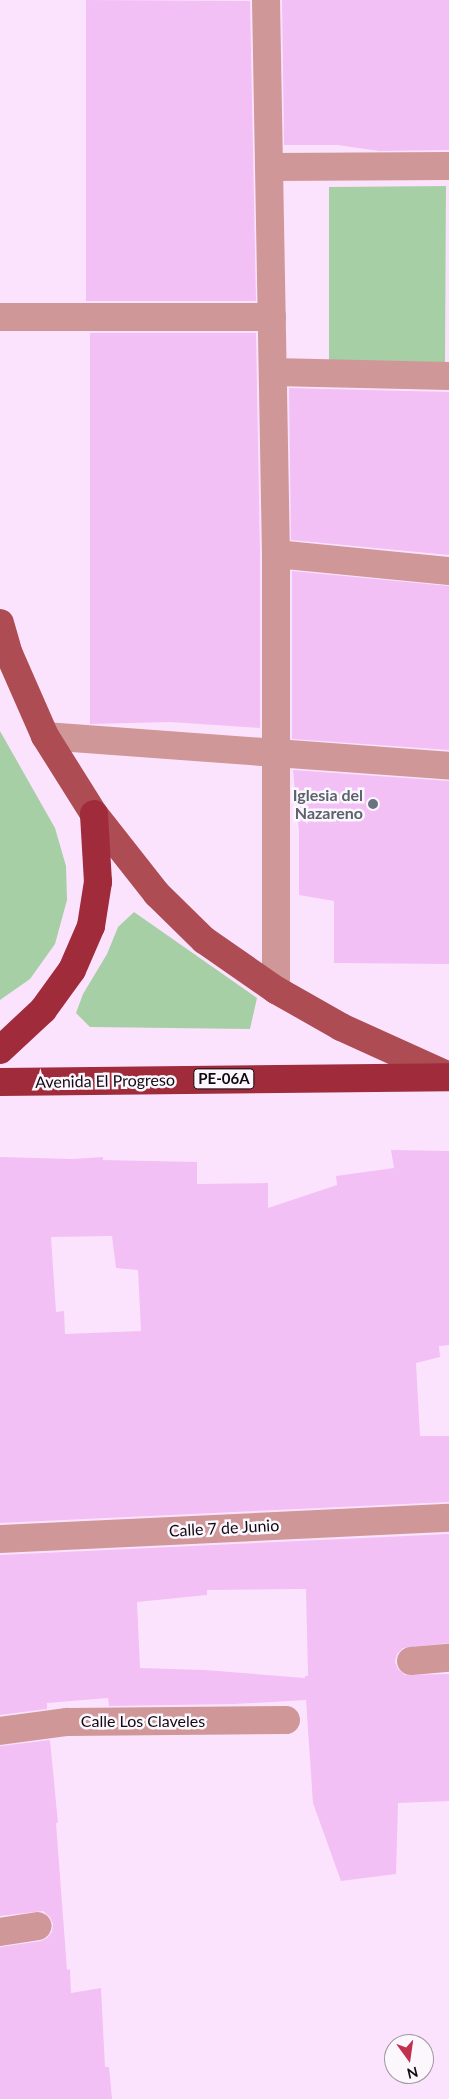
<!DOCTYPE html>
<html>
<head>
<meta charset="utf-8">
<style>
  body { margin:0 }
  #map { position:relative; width:449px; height:2099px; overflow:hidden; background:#fce3fd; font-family:Lato,sans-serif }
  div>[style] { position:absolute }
  .green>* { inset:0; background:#a7cfa5 }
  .building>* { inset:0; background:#f2c0f5 }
  .minor>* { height:28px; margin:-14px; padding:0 14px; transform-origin:14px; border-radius:14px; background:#d09799 }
  .major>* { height:28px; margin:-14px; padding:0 14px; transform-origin:14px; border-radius:14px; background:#ae4c54 }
  .highway>* { height:28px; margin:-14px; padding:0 14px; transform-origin:14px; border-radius:14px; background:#9f2b3b }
  .dots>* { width:14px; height:14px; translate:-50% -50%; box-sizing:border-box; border:2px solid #fcf7fd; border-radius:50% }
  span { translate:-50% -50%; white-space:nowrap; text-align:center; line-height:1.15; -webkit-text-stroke:5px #fcf7fd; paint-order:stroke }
  .shield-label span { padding:1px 4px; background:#fcf7fd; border:1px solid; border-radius:4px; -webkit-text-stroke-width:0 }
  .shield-label { font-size:15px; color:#110912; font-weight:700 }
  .worship-label { font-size:16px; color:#5b616d; font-weight:700 }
  .right { translate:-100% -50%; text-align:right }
  .street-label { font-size:16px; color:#110912 }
  .north { position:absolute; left:384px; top:2034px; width:50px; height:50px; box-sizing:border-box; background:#fcf7fd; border:1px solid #9e989f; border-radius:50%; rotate:166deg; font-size:14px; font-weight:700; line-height:20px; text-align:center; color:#110912 }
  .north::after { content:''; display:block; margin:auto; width:18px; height:22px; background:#c0304f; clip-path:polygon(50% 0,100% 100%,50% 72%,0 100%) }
</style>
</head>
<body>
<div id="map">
  <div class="green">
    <div style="clip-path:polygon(446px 186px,445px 363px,329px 363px,329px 187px)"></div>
    <div style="clip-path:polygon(0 731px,55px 828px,66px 866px,67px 900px,55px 944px,30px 979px,0 1000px)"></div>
    <div style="clip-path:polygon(134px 912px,257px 998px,250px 1029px,90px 1027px,76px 1013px,83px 994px,107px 954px,118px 927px)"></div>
  </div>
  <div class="building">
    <div style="clip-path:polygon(86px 0,250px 1px,256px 301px,86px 301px)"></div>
    <div style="clip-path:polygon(282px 0,449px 0,449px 150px,380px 151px,337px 145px,284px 145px)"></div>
    <div style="clip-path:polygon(90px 333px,256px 333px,260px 554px,260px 728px,170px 722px,90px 724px)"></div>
    <div style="clip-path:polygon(289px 388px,449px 392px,449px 555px,291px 540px)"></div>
    <div style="clip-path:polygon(292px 571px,449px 586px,449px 750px,292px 739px)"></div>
    <div style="clip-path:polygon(293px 770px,449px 781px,449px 964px,334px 963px,334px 901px,299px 895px,299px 831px)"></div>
    <div style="clip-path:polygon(evenodd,391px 1150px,449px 1151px,449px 1345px,439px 1346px,440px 1357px,416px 1363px,420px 1436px,449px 1436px,449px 1502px,0 1523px,0 1157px,73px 1159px,103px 1157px,103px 1160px,197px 1162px,197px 1184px,268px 1183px,268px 1208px,337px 1185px,336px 1176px,394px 1168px,391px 1150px,112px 1236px,116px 1268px,138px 1270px,141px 1331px,65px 1334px,64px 1311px,56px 1312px,51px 1237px,112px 1236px)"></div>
    <div style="clip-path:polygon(evenodd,449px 1534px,449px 1643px,403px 1648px,397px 1654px,395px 1662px,398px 1669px,405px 1675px,449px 1674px,449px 1801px,398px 1803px,396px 1874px,341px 1881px,313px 1803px,306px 1700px,234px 1704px,109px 1706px,108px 1698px,47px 1703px,47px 1709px,0 1715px,0 1555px,449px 1534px,306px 1589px,308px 1676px,305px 1676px,305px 1678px,205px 1670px,140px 1668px,137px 1602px,207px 1595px,207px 1590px,306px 1589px)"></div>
    <div style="clip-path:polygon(50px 1740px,58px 1823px,56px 1823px,67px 1970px,70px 1969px,71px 1993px,101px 1988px,105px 2067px,109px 2067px,112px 2099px,0 2099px,0 1947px,41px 1941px,47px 1938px,52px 1932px,53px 1924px,50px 1917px,43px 1911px,0 1916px,0 1746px)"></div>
  </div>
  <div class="minor">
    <div style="left:266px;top:0;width:554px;rotate:88.97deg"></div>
    <div style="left:276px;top:554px;width:436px;rotate:90deg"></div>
    <div style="left:270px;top:167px;width:179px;rotate:-0.3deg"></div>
    <div style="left:0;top:317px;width:272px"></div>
    <div style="left:273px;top:372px;width:176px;rotate:1.3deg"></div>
    <div style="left:276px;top:554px;width:174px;rotate:5.6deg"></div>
    <div style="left:45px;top:736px;width:405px;rotate:4.2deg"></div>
    <div style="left:0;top:1539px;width:449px;rotate:-2.7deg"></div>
    <div style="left:411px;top:1661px;width:38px;rotate:-5deg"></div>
    <div style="left:0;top:1731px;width:68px;rotate:-7.7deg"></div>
    <div style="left:67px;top:1722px;width:219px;rotate:-0.5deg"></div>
    <div style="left:0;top:1932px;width:38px;rotate:-9deg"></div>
  </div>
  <div class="major">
    <div style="left:0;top:623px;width:32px;rotate:74deg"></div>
    <div style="left:9px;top:654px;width:90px;rotate:66.3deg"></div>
    <div style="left:45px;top:736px;width:92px;rotate:57.9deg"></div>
    <div style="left:94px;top:814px;width:102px;rotate:51.8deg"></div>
    <div style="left:157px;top:894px;width:66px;rotate:44.4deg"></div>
    <div style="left:204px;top:940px;width:88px;rotate:34.8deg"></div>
    <div style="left:276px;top:990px;width:75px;rotate:29.6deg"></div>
    <div style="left:341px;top:1027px;width:119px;rotate:24.4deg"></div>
  </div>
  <div class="highway">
    <div style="left:0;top:1050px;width:59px;rotate:-42.9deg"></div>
    <div style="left:43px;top:1010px;width:49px;rotate:-54.1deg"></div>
    <div style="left:72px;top:970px;width:48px;rotate:-66.6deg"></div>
    <div style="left:91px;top:926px;width:45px;rotate:-81deg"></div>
    <div style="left:98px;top:882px;width:68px;rotate:-93.4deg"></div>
    <div style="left:0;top:1082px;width:449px;rotate:-0.6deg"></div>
  </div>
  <div class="dots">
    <div style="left:373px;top:804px;background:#6b7280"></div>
  </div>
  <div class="shield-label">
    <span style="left:224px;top:1079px">PE-06A</span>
  </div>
  <div class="worship-label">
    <span class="right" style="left:363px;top:804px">Iglesia del<br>Nazareno</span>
  </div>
  <div class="street-label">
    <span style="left:105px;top:1081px;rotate:-1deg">Avenida El Progreso</span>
    <span style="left:224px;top:1528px;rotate:-3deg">Calle 7 de Junio</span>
    <span style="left:143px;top:1721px">Calle Los Claveles</span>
  </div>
  <div class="north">N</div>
</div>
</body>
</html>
